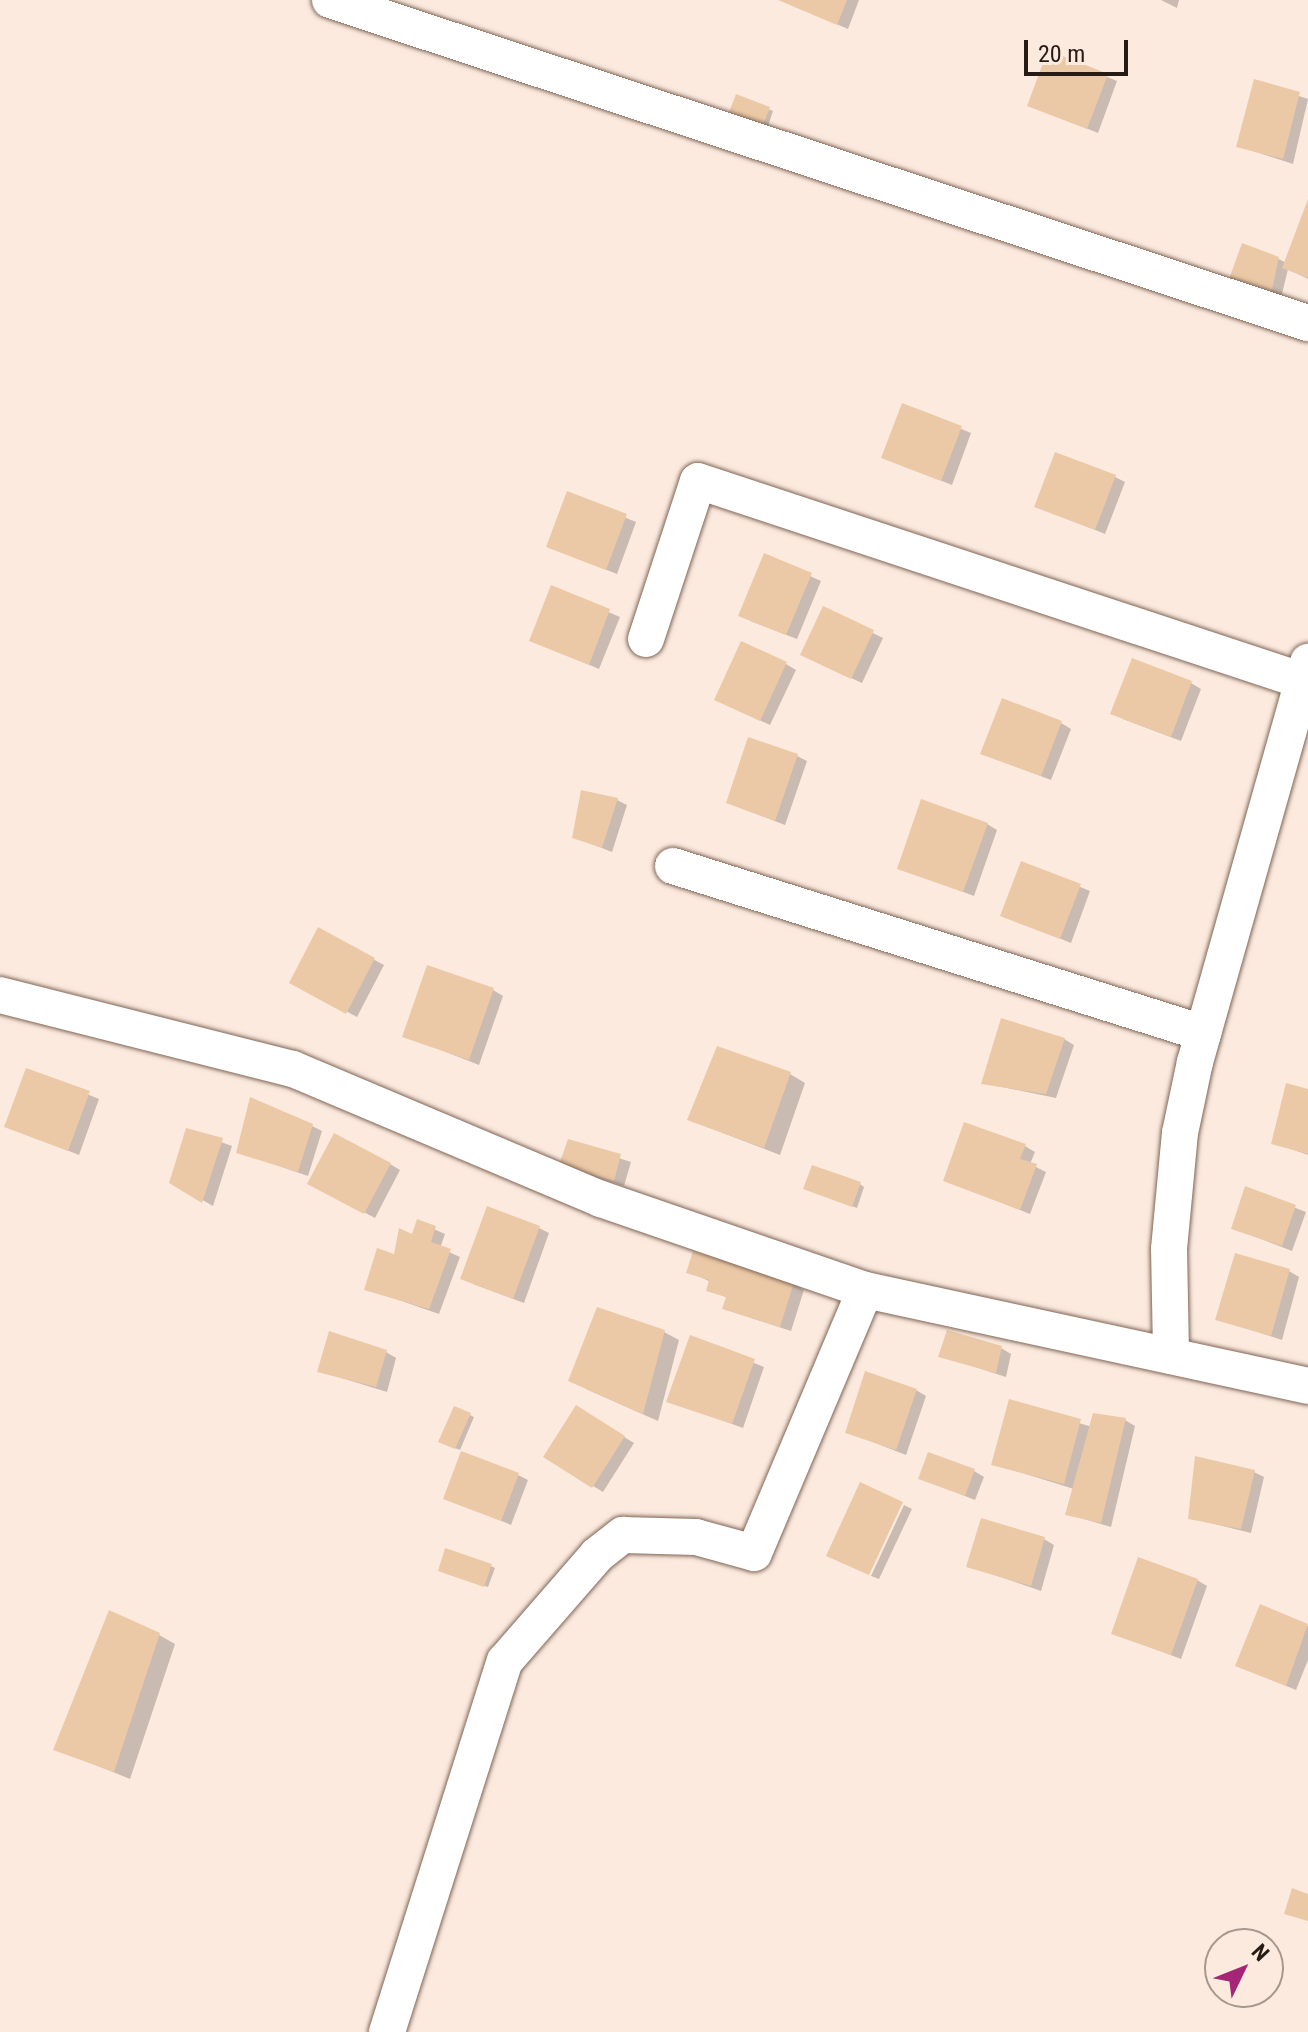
<!DOCTYPE html>
<html>
<head>
<meta charset="utf-8">
<style>
  body { margin:0 }
  #map { position:relative; width:1308px; height:2032px; overflow:hidden; background:#fceadf; font-family:"Roboto Condensed",sans-serif }
  div>[style] { position:absolute }
  .shadow>* { inset:0; background:#0003 }
  .building>* { inset:0; background:#ecc9a6 }
  .roads { filter:drop-shadow(0 0 2px #7f6555) drop-shadow(0 0 2px #7f6555) }
  .street>* { height:36px; margin:-18px; padding:0 18px; transform-origin:18px; border-radius:18px; background:#fff }
  span { translate:-50% -50%; white-space:nowrap; text-align:center; line-height:1.15; -webkit-text-stroke:6px #fceadf; paint-order:stroke }
  .north { position:absolute; left:1204px; top:1928px; width:80px; height:80px; box-sizing:border-box; background:#fceadf; border:2px solid #a6988e; border-radius:50%; rotate:47deg; font-size:22px; font-weight:700; line-height:32px; text-align:center; color:#261c15 }
  .north::after { content:''; display:block; margin:auto; width:28px; height:36px; background:#a52576; clip-path:polygon(50% 0,100% 100%,50% 72%,0 100%) }
  .scale { position:absolute; left:1024px; top:40px; width:104px; height:36px; box-sizing:border-box; border:4px solid #261c15; border-top:0; padding-left:10px; font-size:24px; line-height:28px; white-space:nowrap; color:#261c15; -webkit-text-stroke:6px #fceadf; paint-order:stroke }
</style>
</head>
<body>
<div id="map">
  <div class="shadow">
    <div style="clip-path:polygon(780px 0,859px 0,848px 29px)"></div>
    <div style="clip-path:polygon(1161px 0,1179px 0,1177px 8px)"></div>
    <div style="clip-path:polygon(1049px 53px,1117px 81px,1098px 133px,1029px 105px)"></div>
    <div style="clip-path:polygon(1255px 82px,1308px 99px,1293px 164px,1238px 146px)"></div>
    <div style="clip-path:polygon(737px 96px,773px 111px,767px 129px)"></div>
    <div style="clip-path:polygon(1308px 204px,1308px 279px,1288px 269px,1281px 298px,1242px 284px,1279px 259px,1286px 263px)"></div>
    <div style="clip-path:polygon(903px 405px,971px 433px,952px 485px,884px 458px)"></div>
    <div style="clip-path:polygon(1115px 477px,1125px 482px,1105px 534px,1037px 506px)"></div>
    <div style="clip-path:polygon(568px 494px,636px 522px,617px 574px,558px 551px)"></div>
    <div style="clip-path:polygon(765px 556px,821px 581px,797px 639px,750px 621px)"></div>
    <div style="clip-path:polygon(552px 588px,620px 617px,599px 669px,531px 640px)"></div>
    <div style="clip-path:polygon(824px 609px,883px 638px,862px 683px,812px 660px)"></div>
    <div style="clip-path:polygon(786px 664px,796px 670px,770px 725px,727px 705px)"></div>
    <div style="clip-path:polygon(1191px 683px,1201px 689px,1181px 741px,1123px 719px)"></div>
    <div style="clip-path:polygon(1061px 723px,1071px 729px,1051px 780px,993px 758px)"></div>
    <div style="clip-path:polygon(797px 756px,807px 761px,785px 825px,728px 803px)"></div>
    <div style="clip-path:polygon(617px 800px,627px 805px,612px 852px,574px 837px)"></div>
    <div style="clip-path:polygon(987px 824px,997px 830px,974px 896px,899px 868px)"></div>
    <div style="clip-path:polygon(1022px 863px,1090px 891px,1071px 943px,1002px 915px)"></div>
    <div style="clip-path:polygon(319px 930px,384px 965px,357px 1017px,291px 982px)"></div>
    <div style="clip-path:polygon(493px 990px,503px 996px,479px 1065px,405px 1036px)"></div>
    <div style="clip-path:polygon(1064px 1039px,1074px 1045px,1056px 1098px,983px 1083px)"></div>
    <div style="clip-path:polygon(27px 1070px,99px 1099px,79px 1155px,6px 1126px)"></div>
    <div style="clip-path:polygon(790px 1074px,805px 1083px,780px 1155px,689px 1120px)"></div>
    <div style="clip-path:polygon(1308px 1091px,1308px 1155px,1274px 1143px)"></div>
    <div style="clip-path:polygon(312px 1126px,322px 1131px,308px 1176px,238px 1152px)"></div>
    <div style="clip-path:polygon(187px 1130px,232px 1146px,213px 1206px,171px 1182px)"></div>
    <div style="clip-path:polygon(569px 1142px,631px 1162px,624px 1186px,571px 1169px)"></div>
    <div style="clip-path:polygon(1025px 1146px,1035px 1152px,1030px 1164px,1046px 1172px,1030px 1214px,945px 1180px)"></div>
    <div style="clip-path:polygon(390px 1164px,400px 1170px,375px 1218px,320px 1189px)"></div>
    <div style="clip-path:polygon(860px 1184px,864px 1187px,857px 1208px,810px 1191px)"></div>
    <div style="clip-path:polygon(1247px 1189px,1306px 1212px,1292px 1251px,1233px 1228px)"></div>
    <div style="clip-path:polygon(418px 1222px,445px 1234px,440px 1248px,460px 1257px,439px 1314px,367px 1289px,413px 1236px)"></div>
    <div style="clip-path:polygon(539px 1228px,549px 1233px,524px 1303px,473px 1284px)"></div>
    <div style="clip-path:polygon(1289px 1271px,1299px 1277px,1282px 1340px,1218px 1319px)"></div>
    <div style="clip-path:polygon(689px 1272px,794px 1284px,804px 1290px,791px 1331px,724px 1309px,728px 1298px,708px 1290px,711px 1282px)"></div>
    <div style="clip-path:polygon(664px 1332px,679px 1340px,658px 1421px,586px 1389px)"></div>
    <div style="clip-path:polygon(692px 1338px,764px 1367px,743px 1428px,669px 1401px)"></div>
    <div style="clip-path:polygon(1001px 1348px,1011px 1354px,1006px 1377px,941px 1356px)"></div>
    <div style="clip-path:polygon(386px 1352px,396px 1358px,387px 1392px,319px 1371px)"></div>
    <div style="clip-path:polygon(916px 1390px,926px 1396px,906px 1455px,847px 1432px)"></div>
    <div style="clip-path:polygon(1010px 1402px,1092px 1427px,1125px 1420px,1135px 1426px,1111px 1527px,1067px 1514px,1074px 1489px,993px 1464px)"></div>
    <div style="clip-path:polygon(576px 1408px,634px 1443px,603px 1492px,546px 1457px)"></div>
    <div style="clip-path:polygon(470px 1415px,474px 1417px,460px 1450px,445px 1444px)"></div>
    <div style="clip-path:polygon(974px 1471px,984px 1477px,975px 1500px,920px 1478px)"></div>
    <div style="clip-path:polygon(1254px 1472px,1264px 1477px,1251px 1533px,1190px 1518px)"></div>
    <div style="clip-path:polygon(518px 1475px,528px 1480px,511px 1525px,446px 1498px)"></div>
    <div style="clip-path:polygon(904px 1505px,912px 1509px,879px 1579px,871px 1576px)"></div>
    <div style="clip-path:polygon(1044px 1539px,1054px 1545px,1041px 1591px,969px 1566px)"></div>
    <div style="clip-path:polygon(491px 1566px,495px 1568px,488px 1587px,444px 1573px)"></div>
    <div style="clip-path:polygon(1197px 1580px,1207px 1586px,1181px 1659px,1113px 1633px)"></div>
    <div style="clip-path:polygon(1261px 1607px,1308px 1626px,1308px 1660px,1296px 1690px,1248px 1670px)"></div>
    <div style="clip-path:polygon(159px 1635px,175px 1644px,130px 1779px,56px 1749px)"></div>
  </div>
  <div class="building">
    <div style="clip-path:polygon(778px 0,847px 0,837px 25px)"></div>
    <div style="clip-path:polygon(1048px 50px,1108px 74px,1087px 129px,1027px 106px)"></div>
    <div style="clip-path:polygon(1254px 79px,1300px 92px,1283px 159px,1236px 147px)"></div>
    <div style="clip-path:polygon(736px 94px,770px 107px,762px 128px,728px 115px)"></div>
    <div style="clip-path:polygon(1308px 199px,1308px 278px,1282px 268px)"></div>
    <div style="clip-path:polygon(1242px 243px,1279px 257px,1271px 294px,1229px 279px)"></div>
    <div style="clip-path:polygon(902px 403px,962px 426px,941px 481px,881px 458px)"></div>
    <div style="clip-path:polygon(1055px 452px,1116px 475px,1095px 530px,1034px 507px)"></div>
    <div style="clip-path:polygon(567px 491px,627px 514px,606px 570px,546px 547px)"></div>
    <div style="clip-path:polygon(764px 553px,812px 573px,786px 635px,738px 616px)"></div>
    <div style="clip-path:polygon(551px 585px,610px 609px,589px 665px,529px 641px)"></div>
    <div style="clip-path:polygon(823px 606px,874px 630px,851px 679px,800px 655px)"></div>
    <div style="clip-path:polygon(741px 641px,787px 662px,760px 721px,714px 700px)"></div>
    <div style="clip-path:polygon(1132px 658px,1192px 681px,1171px 737px,1110px 714px)"></div>
    <div style="clip-path:polygon(1002px 698px,1062px 721px,1041px 776px,980px 754px)"></div>
    <div style="clip-path:polygon(748px 737px,798px 754px,775px 821px,726px 803px)"></div>
    <div style="clip-path:polygon(581px 790px,618px 798px,602px 848px,572px 838px)"></div>
    <div style="clip-path:polygon(921px 799px,988px 823px,963px 892px,897px 869px)"></div>
    <div style="clip-path:polygon(1021px 861px,1081px 884px,1060px 939px,1000px 916px)"></div>
    <div style="clip-path:polygon(318px 927px,375px 958px,346px 1014px,289px 983px)"></div>
    <div style="clip-path:polygon(427px 965px,494px 988px,469px 1060px,402px 1037px)"></div>
    <div style="clip-path:polygon(1001px 1018px,1065px 1038px,1046px 1094px,981px 1084px)"></div>
    <div style="clip-path:polygon(717px 1046px,791px 1072px,764px 1148px,687px 1120px)"></div>
    <div style="clip-path:polygon(26px 1068px,90px 1091px,68px 1151px,4px 1127px)"></div>
    <div style="clip-path:polygon(1286px 1083px,1308px 1089px,1308px 1154px,1271px 1144px)"></div>
    <div style="clip-path:polygon(250px 1097px,313px 1124px,298px 1172px,236px 1153px)"></div>
    <div style="clip-path:polygon(964px 1122px,1026px 1144px,1020px 1159px,1037px 1164px,1020px 1210px,943px 1181px)"></div>
    <div style="clip-path:polygon(186px 1128px,223px 1138px,202px 1203px,169px 1183px)"></div>
    <div style="clip-path:polygon(334px 1133px,391px 1163px,364px 1214px,307px 1184px)"></div>
    <div style="clip-path:polygon(568px 1139px,621px 1154px,614px 1181px,559px 1165px)"></div>
    <div style="clip-path:polygon(812px 1165px,861px 1182px,852px 1207px,803px 1189px)"></div>
    <div style="clip-path:polygon(1245px 1186px,1296px 1205px,1282px 1246px,1231px 1229px)"></div>
    <div style="clip-path:polygon(487px 1206px,540px 1226px,513px 1299px,460px 1279px)"></div>
    <div style="clip-path:polygon(417px 1219px,436px 1226px,431px 1242px,451px 1249px,429px 1309px,364px 1290px,377px 1248px,394px 1254px,399px 1228px,412px 1234px)"></div>
    <div style="clip-path:polygon(693px 1251px,794px 1282px,780px 1327px,722px 1309px,726px 1297px,706px 1291px,709px 1280px,686px 1273px)"></div>
    <div style="clip-path:polygon(1235px 1253px,1290px 1269px,1271px 1336px,1215px 1320px)"></div>
    <div style="clip-path:polygon(597px 1307px,665px 1330px,643px 1414px,568px 1381px)"></div>
    <div style="clip-path:polygon(947px 1330px,1002px 1346px,996px 1373px,938px 1357px)"></div>
    <div style="clip-path:polygon(329px 1331px,387px 1350px,376px 1387px,317px 1372px)"></div>
    <div style="clip-path:polygon(690px 1335px,755px 1359px,732px 1424px,666px 1402px)"></div>
    <div style="clip-path:polygon(865px 1371px,917px 1389px,896px 1450px,845px 1433px)"></div>
    <div style="clip-path:polygon(1009px 1399px,1081px 1419px,1064px 1484px,991px 1465px)"></div>
    <div style="clip-path:polygon(576px 1405px,625px 1436px,592px 1488px,543px 1457px)"></div>
    <div style="clip-path:polygon(454px 1406px,471px 1413px,455px 1449px,438px 1442px)"></div>
    <div style="clip-path:polygon(1093px 1413px,1126px 1418px,1101px 1523px,1065px 1515px)"></div>
    <div style="clip-path:polygon(461px 1451px,519px 1473px,501px 1521px,443px 1499px)"></div>
    <div style="clip-path:polygon(928px 1452px,975px 1469px,965px 1496px,918px 1479px)"></div>
    <div style="clip-path:polygon(1195px 1456px,1255px 1470px,1241px 1529px,1188px 1519px)"></div>
    <div style="clip-path:polygon(860px 1482px,903px 1502px,869px 1575px,826px 1556px)"></div>
    <div style="clip-path:polygon(981px 1518px,1045px 1537px,1031px 1586px,966px 1567px)"></div>
    <div style="clip-path:polygon(445px 1548px,492px 1564px,484px 1587px,438px 1571px)"></div>
    <div style="clip-path:polygon(1138px 1557px,1198px 1579px,1171px 1655px,1111px 1634px)"></div>
    <div style="clip-path:polygon(1260px 1604px,1308px 1624px,1286px 1686px,1235px 1666px)"></div>
    <div style="clip-path:polygon(109px 1610px,160px 1633px,114px 1772px,53px 1750px)"></div>
    <div style="clip-path:polygon(1292px 1888px,1308px 1894px,1308px 1921px,1284px 1914px)"></div>
  </div>
  <div class="roads">
    <div class="street">
      <div style="left:330px;top:0;width:1030px;rotate:18.28deg"></div>
      <div style="left:646px;top:639px;width:166px;rotate:-71.8deg"></div>
      <div style="left:698px;top:481px;width:637px;rotate:18.29deg"></div>
      <div style="left:673px;top:866px;width:556px;rotate:17.49deg"></div>
      <div style="left:0;top:995px;width:302px;rotate:14.2deg"></div>
      <div style="left:293px;top:1069px;width:334px;rotate:22.9deg"></div>
      <div style="left:601px;top:1199px;width:279px;rotate:19deg"></div>
      <div style="left:865px;top:1290px;width:453px;rotate:12.2deg"></div>
      <div style="left:1171px;top:1352px;width:103px;rotate:-91.1deg"></div>
      <div style="left:1169px;top:1249px;width:117px;rotate:-84.6deg"></div>
      <div style="left:1180px;top:1133px;width:73px;rotate:-78.1deg"></div>
      <div style="left:1195px;top:1062px;width:416px;rotate:-74.2deg"></div>
      <div style="left:387px;top:2032px;width:389px;rotate:-72.4deg"></div>
      <div style="left:505px;top:1661px;width:140px;rotate:-49deg"></div>
      <div style="left:597px;top:1555px;width:33px;rotate:-38deg"></div>
      <div style="left:623px;top:1535px;width:73px;rotate:1.6deg"></div>
      <div style="left:696px;top:1537px;width:60px;rotate:15.4deg"></div>
      <div style="left:754px;top:1553px;width:285px;rotate:-67.1deg"></div>
    </div>
  </div>
  <div class="north">N</div>
  <div class="scale">20 m</div>
</div>
</body>
</html>
